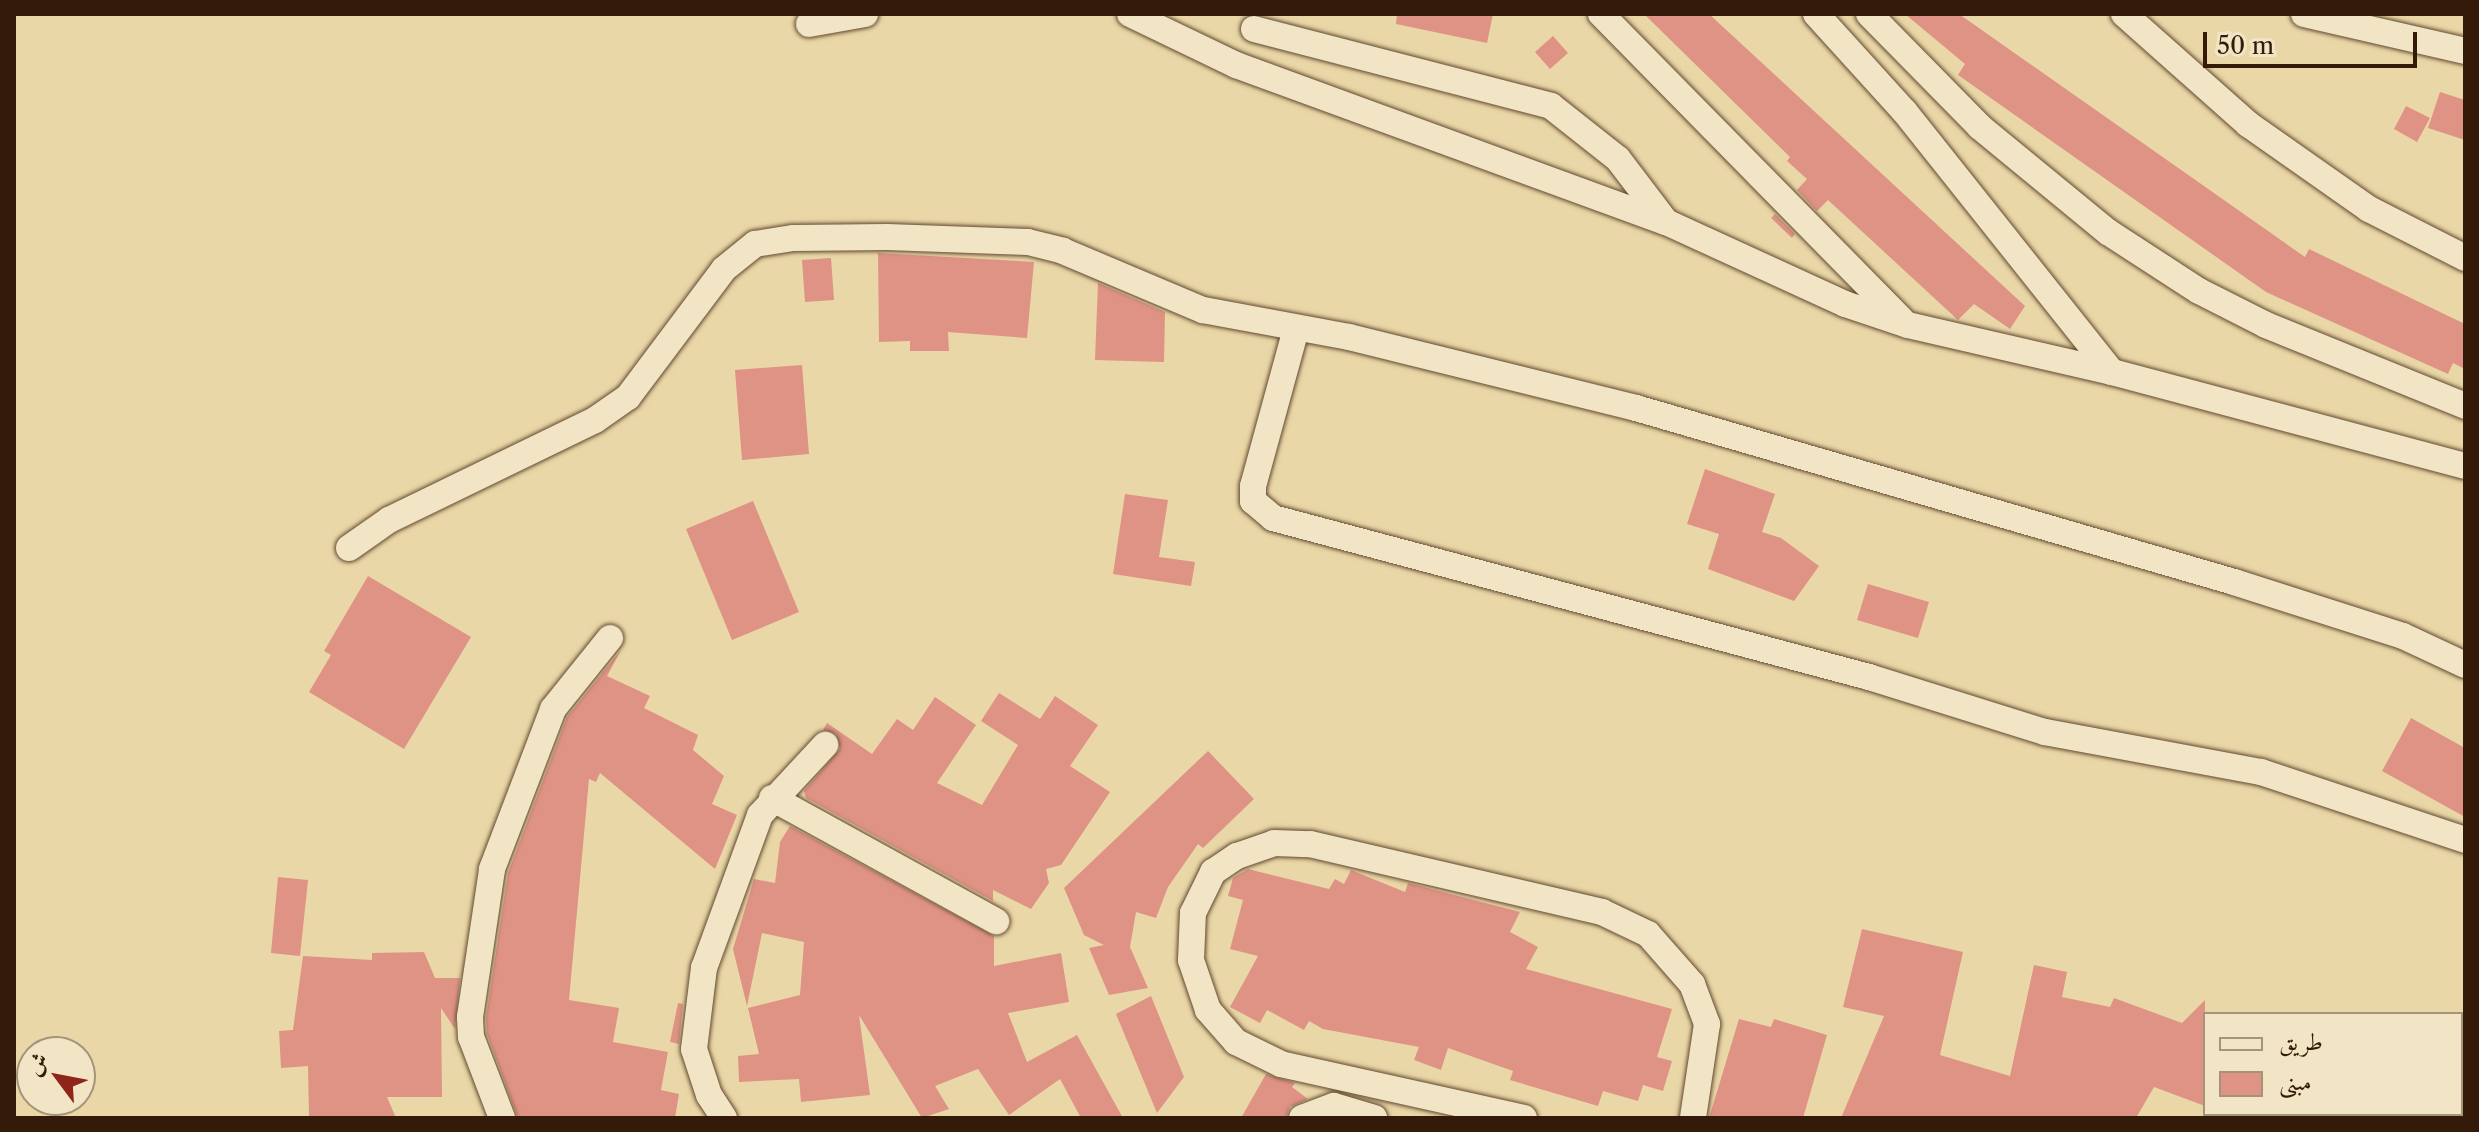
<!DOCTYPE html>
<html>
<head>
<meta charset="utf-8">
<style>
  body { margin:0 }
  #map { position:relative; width:2479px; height:1132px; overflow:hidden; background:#ead7a7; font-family:"Libre Caslon Text",Amiri,serif }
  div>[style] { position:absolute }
  .building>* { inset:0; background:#df9385 }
  .roads { filter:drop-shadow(0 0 2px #624930) drop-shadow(0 0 2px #624930) }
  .minor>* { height:26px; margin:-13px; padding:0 13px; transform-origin:13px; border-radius:13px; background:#f1e5c6 }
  span { translate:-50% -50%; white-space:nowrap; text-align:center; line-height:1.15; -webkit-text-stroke:6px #f1e5c6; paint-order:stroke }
  .frame { position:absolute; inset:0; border:16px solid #341a08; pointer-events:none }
  .legend { position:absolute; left:2203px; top:1012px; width:260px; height:104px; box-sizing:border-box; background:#f1e5c6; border:2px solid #a5947a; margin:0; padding:10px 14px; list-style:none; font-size:24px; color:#341a08 }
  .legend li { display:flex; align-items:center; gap:16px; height:40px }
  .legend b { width:40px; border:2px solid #a5947a }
  .north { position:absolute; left:16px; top:1036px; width:80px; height:80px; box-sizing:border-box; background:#f1e5c6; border:2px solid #a5947a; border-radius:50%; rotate:302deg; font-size:22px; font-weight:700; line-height:32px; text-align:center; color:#341a08 }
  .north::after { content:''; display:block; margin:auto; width:28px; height:36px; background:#8f2418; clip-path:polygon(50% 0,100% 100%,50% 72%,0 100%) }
  .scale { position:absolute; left:2203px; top:32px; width:214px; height:36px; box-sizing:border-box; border:4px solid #341a08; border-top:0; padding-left:10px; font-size:24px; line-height:28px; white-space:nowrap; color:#341a08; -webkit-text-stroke:6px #f1e5c6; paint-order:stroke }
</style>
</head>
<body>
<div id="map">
  <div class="building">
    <div style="clip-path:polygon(1397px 14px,1493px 14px,1487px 43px,1396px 24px)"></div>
    <div style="clip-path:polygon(1644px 14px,1709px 14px,2025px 306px,2010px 329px,1974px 304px,1958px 320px,1828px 200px,1817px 211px,1797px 190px,1807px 179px,1787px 161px,1790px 157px)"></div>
    <div style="clip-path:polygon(1905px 14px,1959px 14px,2305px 257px,2309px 249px,2465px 324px,2465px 369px,2453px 363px,2448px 374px,2266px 292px,1958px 75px,1965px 64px)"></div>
    <div style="clip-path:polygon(1553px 36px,1568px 53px,1550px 69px,1535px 52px)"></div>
    <div style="clip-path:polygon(2440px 92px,2465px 100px,2465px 140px,2428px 128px)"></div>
    <div style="clip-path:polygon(2406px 106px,2430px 118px,2417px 142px,2394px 129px)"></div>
    <div style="clip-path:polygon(1775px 214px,1795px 234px,1792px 238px,1771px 218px)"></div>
    <div style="clip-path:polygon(878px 253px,1034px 262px,1027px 338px,948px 332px,949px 351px,910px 351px,910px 341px,879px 342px)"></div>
    <div style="clip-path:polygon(831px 258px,834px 300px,805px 302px,802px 260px)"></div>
    <div style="clip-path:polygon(1098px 283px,1165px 312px,1164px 362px,1095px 360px)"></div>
    <div style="clip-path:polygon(802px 365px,809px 454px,742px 460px,735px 370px)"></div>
    <div style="clip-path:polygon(1705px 469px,1775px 494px,1762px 532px,1781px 538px,1819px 566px,1794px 601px,1708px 569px,1719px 534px,1687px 524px)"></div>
    <div style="clip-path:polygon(1125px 494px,1168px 500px,1159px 557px,1195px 562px,1191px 586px,1113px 574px)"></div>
    <div style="clip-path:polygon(753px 501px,799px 612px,732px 640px,686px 529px)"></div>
    <div style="clip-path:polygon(368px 576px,471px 637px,404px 749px,309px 692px,331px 655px,324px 651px)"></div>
    <div style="clip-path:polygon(1868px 584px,1929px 602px,1918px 638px,1857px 620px)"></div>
    <div style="clip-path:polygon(621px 650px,607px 676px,650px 696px,644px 708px,698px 735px,693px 750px,724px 776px,712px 804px,737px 815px,715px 869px,600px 773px,596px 782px,589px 779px,569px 1000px,619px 1008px,613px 1042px,668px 1052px,661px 1090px,679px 1094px,675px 1118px,518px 1118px,487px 1034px,486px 1018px,508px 873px,567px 717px)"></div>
    <div style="clip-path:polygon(999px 693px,1040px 719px,1055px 696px,1098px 725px,1070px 766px,1110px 792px,1061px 865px,1046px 869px,1049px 883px,1031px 909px,993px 890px,993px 901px,806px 798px,804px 791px,840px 749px,836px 734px,823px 730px,827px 723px,872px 754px,897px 719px,913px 730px,935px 697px,976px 725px,937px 783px,982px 805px,1018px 745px,981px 721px)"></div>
    <div style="clip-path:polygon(2411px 718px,2465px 748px,2465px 817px,2382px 771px)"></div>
    <div style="clip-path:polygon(1208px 751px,1254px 799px,1203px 848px,1198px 844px,1168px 887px,1156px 918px,1136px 912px,1130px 947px,1148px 988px,1109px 995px,1089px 948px,1104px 945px,1084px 935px,1064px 888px)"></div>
    <div style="clip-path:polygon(790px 826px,994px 936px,994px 966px,1061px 953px,1069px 1002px,1008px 1013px,1027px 1062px,1077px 1035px,1123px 1118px,1081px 1118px,1060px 1079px,1009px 1115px,978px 1069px,935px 1086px,949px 1109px,922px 1118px,859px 1015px,870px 1095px,801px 1102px,799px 1079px,739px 1082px,738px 1056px,759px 1054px,748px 1008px,800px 995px,804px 942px,762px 933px,747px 1006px,733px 949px,754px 879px,775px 883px,780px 842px)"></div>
    <div style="clip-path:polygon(1248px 869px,1329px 889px,1335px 879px,1344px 884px,1351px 870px,1405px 892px,1408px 883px,1520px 912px,1510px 932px,1538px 947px,1526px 969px,1672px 1009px,1657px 1057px,1672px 1061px,1663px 1091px,1643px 1085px,1638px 1101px,1603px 1091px,1598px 1106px,1510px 1080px,1513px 1071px,1448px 1048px,1441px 1070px,1414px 1060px,1419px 1047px,1323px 1029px,1309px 1021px,1304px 1030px,1267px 1010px,1260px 1023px,1230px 1007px,1258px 956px,1230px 949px,1243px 900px,1228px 896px,1233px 878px)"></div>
    <div style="clip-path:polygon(278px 877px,308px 880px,300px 956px,271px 953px)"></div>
    <div style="clip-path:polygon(1862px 929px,1963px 952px,1940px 1055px,2010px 1076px,2034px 965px,2067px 972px,2062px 997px,2110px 1007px,2114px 998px,2182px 1023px,2205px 1000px,2205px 1106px,2154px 1087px,2136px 1118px,1841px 1118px,1884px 1016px,1843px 1007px)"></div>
    <div style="clip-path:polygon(424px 952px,435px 978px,460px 978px,455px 1029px,441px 1008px,442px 1097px,387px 1097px,396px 1118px,309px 1118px,308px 1066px,281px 1068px,279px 1031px,293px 1030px,303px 956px,372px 960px,372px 953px)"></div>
    <div style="clip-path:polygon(1151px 996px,1184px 1077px,1157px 1113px,1116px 1014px)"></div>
    <div style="clip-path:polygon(678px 1003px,683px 1004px,679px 1044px,670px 1042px)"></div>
    <div style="clip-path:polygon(1739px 1019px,1771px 1027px,1774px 1019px,1827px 1035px,1803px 1118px,1709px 1118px)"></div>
    <div style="clip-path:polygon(1266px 1074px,1295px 1083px,1292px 1087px,1308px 1099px,1290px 1107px,1286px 1118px,1241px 1118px)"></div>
  </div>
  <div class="roads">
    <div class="minor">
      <div style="left:1130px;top:14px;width:118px;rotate:25.7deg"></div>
      <div style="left:1236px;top:65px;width:458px;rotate:20.1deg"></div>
      <div style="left:1666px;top:222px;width:197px;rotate:24.6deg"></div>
      <div style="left:1845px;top:304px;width:66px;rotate:18.4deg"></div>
      <div style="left:1908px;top:325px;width:209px;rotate:13deg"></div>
      <div style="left:2112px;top:372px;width:365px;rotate:14.9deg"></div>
      <div style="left:1601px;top:14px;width:429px;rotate:45.5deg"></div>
      <div style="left:1816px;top:14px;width:132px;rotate:47.8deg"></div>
      <div style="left:1905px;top:112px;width:332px;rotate:51.5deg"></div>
      <div style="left:1869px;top:14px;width:158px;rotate:45.5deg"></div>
      <div style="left:1980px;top:127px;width:166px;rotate:39.4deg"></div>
      <div style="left:2108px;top:232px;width:108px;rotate:33deg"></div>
      <div style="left:2199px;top:291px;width:75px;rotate:26.9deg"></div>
      <div style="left:2266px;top:325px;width:215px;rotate:22.1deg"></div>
      <div style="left:2124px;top:14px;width:166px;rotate:41.6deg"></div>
      <div style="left:2248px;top:124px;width:148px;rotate:35.1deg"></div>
      <div style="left:2369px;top:209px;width:108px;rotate:27deg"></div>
      <div style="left:2304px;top:14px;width:165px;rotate:12.9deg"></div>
      <div style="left:809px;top:24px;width:57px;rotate:-10.1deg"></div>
      <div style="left:1254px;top:29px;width:307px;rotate:14.5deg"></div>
      <div style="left:1551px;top:106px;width:85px;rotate:38.3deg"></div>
      <div style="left:1618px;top:159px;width:79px;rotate:52.7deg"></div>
      <div style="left:1296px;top:329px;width:163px;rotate:105.3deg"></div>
      <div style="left:1253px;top:486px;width:15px;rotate:90deg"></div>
      <div style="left:1253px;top:501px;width:26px;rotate:40deg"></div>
      <div style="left:1273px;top:518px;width:617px;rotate:14.94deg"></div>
      <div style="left:1869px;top:677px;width:184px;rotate:17.4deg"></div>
      <div style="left:2045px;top:732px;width:220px;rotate:10.5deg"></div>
      <div style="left:2261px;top:772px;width:215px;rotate:18.4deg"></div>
      <div style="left:349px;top:548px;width:49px;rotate:-35deg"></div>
      <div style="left:389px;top:520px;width:229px;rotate:-25.9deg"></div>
      <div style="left:595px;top:420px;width:40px;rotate:-34.9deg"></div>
      <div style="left:628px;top:397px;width:160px;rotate:-53.1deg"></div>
      <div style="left:724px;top:269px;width:40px;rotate:-39deg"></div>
      <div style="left:755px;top:244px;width:39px;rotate:-9deg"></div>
      <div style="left:794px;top:238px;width:93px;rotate:-0.6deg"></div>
      <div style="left:887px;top:237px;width:141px;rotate:2deg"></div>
      <div style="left:1028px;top:242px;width:36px;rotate:14deg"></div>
      <div style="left:1063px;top:251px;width:152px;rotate:22.9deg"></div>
      <div style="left:1203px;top:310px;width:148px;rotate:10.5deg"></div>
      <div style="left:1349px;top:337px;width:296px;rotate:13.9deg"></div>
      <div style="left:1636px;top:408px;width:623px;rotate:16.22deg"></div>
      <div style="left:2234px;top:582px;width:177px;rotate:17.7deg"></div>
      <div style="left:2403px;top:636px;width:68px;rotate:25.1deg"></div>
      <div style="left:772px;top:798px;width:256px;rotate:28.8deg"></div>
      <div style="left:502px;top:1118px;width:87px;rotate:-110.9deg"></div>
      <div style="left:471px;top:1037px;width:20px;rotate:-93deg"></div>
      <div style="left:470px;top:1017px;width:150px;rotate:-81.5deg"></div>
      <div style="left:492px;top:869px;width:171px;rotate:-69.1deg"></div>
      <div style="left:553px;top:709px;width:91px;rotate:-51.2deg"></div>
      <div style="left:724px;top:1118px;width:27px;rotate:-123deg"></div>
      <div style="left:709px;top:1095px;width:48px;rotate:-108.1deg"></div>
      <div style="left:694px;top:1049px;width:82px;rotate:-83deg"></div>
      <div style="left:704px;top:968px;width:163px;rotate:-69.9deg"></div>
      <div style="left:760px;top:815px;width:96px;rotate:-47.1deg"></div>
      <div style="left:1302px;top:1118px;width:34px;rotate:-21deg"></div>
      <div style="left:1334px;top:1106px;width:42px;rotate:16.7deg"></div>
      <div style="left:1524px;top:1118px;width:249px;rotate:-167.5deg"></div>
      <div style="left:1281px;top:1064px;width:50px;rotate:-153.9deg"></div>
      <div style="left:1236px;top:1042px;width:43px;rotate:-131.2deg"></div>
      <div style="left:1208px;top:1010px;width:53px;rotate:-108.8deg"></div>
      <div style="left:1191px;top:960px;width:47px;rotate:-87.6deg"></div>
      <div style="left:1193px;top:913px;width:46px;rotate:-64deg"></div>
      <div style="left:1213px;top:872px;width:29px;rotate:-34deg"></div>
      <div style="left:1237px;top:856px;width:39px;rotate:-19deg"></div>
      <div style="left:1274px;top:843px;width:36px;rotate:2deg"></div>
      <div style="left:1310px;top:844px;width:300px;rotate:13.1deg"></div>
      <div style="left:1602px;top:912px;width:51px;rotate:25.6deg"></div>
      <div style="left:1648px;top:934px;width:67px;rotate:48.7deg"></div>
      <div style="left:1692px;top:984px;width:43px;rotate:69.4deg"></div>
      <div style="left:1707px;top:1024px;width:95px;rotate:98.5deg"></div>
    </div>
  </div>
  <div class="frame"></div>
  <ul class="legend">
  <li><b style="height:10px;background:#f1e5c6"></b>طريق</li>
  <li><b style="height:22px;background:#df9385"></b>مبنى</li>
  </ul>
  <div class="north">ش</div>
  <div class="scale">50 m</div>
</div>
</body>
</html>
